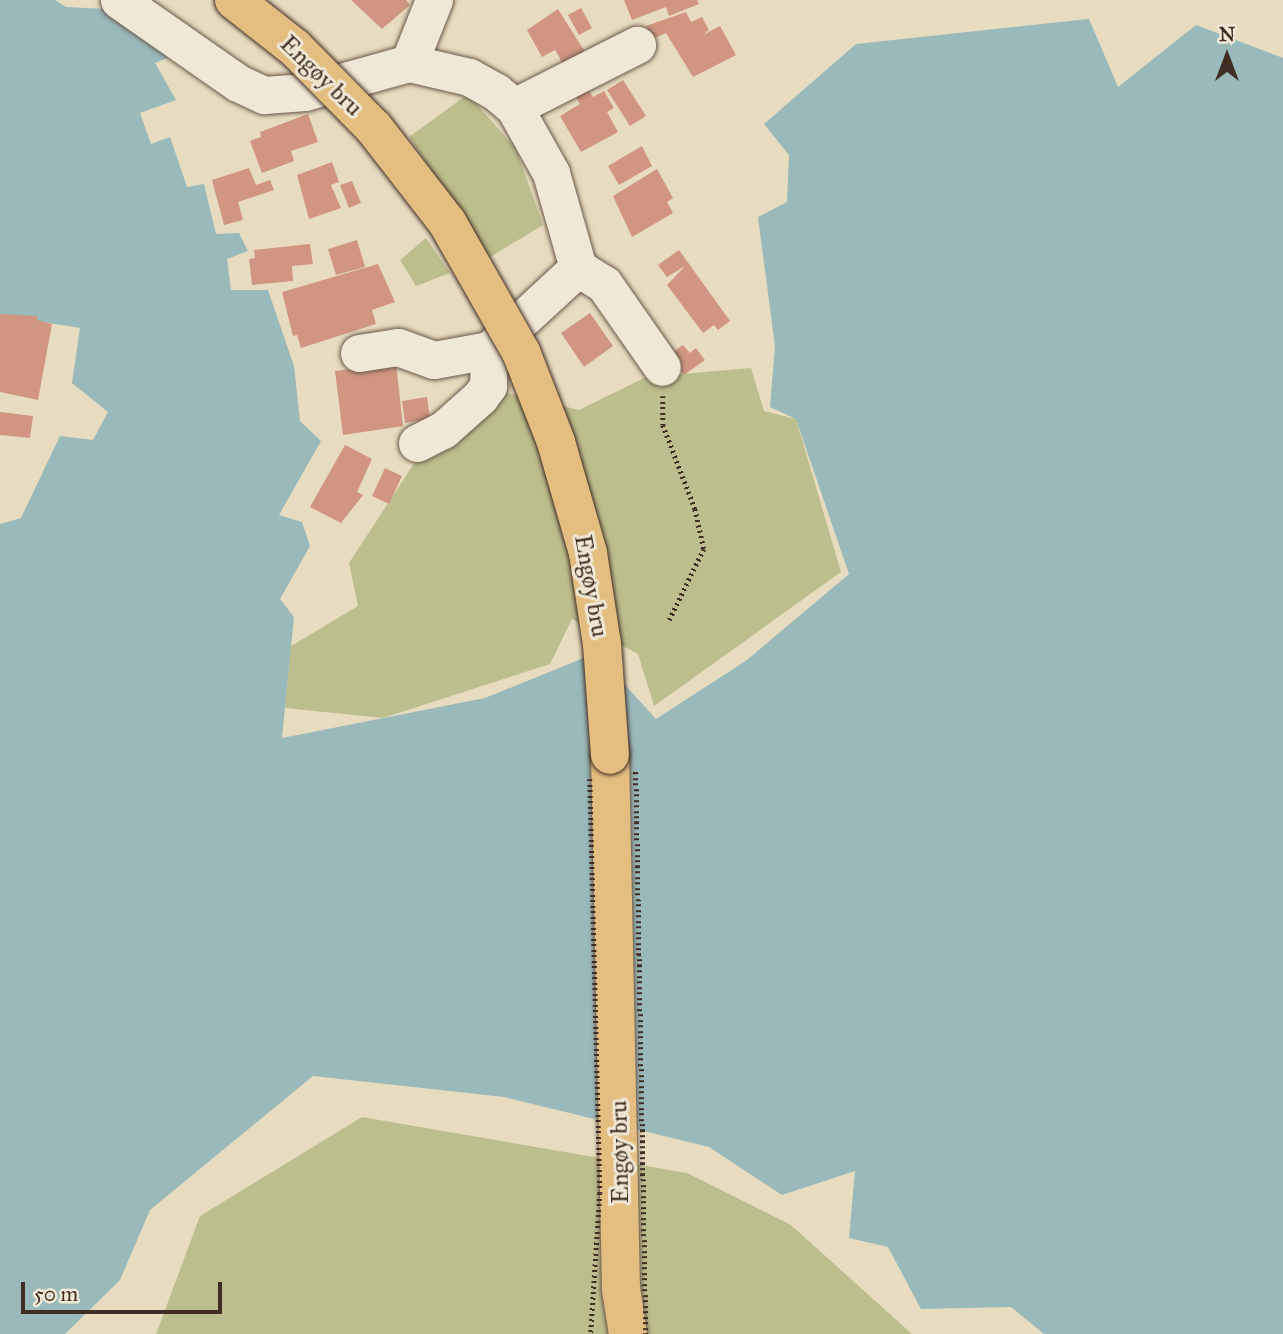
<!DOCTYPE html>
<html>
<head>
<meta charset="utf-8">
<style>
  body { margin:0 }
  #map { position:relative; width:1283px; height:1334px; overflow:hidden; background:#e7dcc0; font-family:"IM FELL Great Primer",serif }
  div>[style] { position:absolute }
  .green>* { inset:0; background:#bdbe8d }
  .water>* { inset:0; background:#99b9bb }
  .building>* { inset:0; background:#d19581 }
  .path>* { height:4.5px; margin-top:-2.25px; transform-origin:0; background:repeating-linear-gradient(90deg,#412d24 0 2px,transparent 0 5.5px) }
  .roads { filter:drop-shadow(0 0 2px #6a594b) drop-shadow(0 0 2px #6a594b) }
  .minor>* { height:37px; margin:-18.5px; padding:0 18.5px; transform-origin:18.5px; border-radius:18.5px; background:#efe8d6 }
  .major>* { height:38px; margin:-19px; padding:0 19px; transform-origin:19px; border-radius:19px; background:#e4be80 }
  .path-bridge>* { height:4.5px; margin-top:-2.25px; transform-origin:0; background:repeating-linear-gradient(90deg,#412d24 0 2px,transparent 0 5.5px) }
  .bridges { filter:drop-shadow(0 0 2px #412d24) drop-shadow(0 0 2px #412d24) }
  .major-bridge>* { height:38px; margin:-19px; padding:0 19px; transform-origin:19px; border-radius:19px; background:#e4be80 }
  span { translate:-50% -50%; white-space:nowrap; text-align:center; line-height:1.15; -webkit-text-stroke:6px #efe8d6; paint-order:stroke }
  .street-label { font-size:24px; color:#412d24 }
  .north { position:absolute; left:1192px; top:21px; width:70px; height:70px; -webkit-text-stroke:5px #efe8d6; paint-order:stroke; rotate:0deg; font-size:19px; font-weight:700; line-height:28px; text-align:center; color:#412d24 }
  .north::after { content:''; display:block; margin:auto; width:24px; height:32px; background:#412d24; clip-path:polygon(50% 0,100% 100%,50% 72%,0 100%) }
  .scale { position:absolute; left:21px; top:1282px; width:201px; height:32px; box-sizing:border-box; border:4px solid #412d24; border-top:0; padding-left:9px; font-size:21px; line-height:24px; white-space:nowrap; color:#412d24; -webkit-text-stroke:5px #efe8d6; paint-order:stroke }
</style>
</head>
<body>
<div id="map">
  <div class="green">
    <div style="clip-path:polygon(468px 94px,516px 149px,543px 225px,490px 257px,409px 137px)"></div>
    <div style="clip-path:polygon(426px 238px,450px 273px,416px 286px,400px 260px)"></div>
    <div style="clip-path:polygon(751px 368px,764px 411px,796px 419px,841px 572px,654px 706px,638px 654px,572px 619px,550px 664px,383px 718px,285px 708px,291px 646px,358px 606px,349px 563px,415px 462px,503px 392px,579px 410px,646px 377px)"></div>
    <div style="clip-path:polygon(362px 1117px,687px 1173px,791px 1225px,912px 1334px,156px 1334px,200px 1216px)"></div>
  </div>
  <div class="water">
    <div style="clip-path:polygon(0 0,55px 0,66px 7px,107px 9px,174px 55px,155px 63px,176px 100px,140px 113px,151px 144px,170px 137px,187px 187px,204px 184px,216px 234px,239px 233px,248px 251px,227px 259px,231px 290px,268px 290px,294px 366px,300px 421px,321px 441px,279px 515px,302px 522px,310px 546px,280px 599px,294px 617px,282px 738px,485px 698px,596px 653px,656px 719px,747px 660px,849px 574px,796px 419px,770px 407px,775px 346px,758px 217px,787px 202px,789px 155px,764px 124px,856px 44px,1089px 19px,1118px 87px,1196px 25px,1283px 58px,1283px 1334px,1044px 1334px,1011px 1307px,921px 1309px,888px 1247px,849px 1238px,855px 1171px,782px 1195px,709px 1147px,504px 1097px,313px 1076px,150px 1210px,120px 1280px,65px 1334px,0 1334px,0 524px,21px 518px,60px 436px,93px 440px,108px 412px,72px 383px,80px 328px,0 315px)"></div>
  </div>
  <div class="building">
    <div style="clip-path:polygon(351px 0,406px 0,410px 5px,382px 29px)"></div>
    <div style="clip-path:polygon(624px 0,697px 0,699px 4px,669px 16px,666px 7px,632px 20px)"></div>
    <div style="clip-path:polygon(581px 8px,592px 28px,579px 35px,568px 15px)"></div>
    <div style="clip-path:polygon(558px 9px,585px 52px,563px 64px,555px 50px,542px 57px,527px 30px)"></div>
    <div style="clip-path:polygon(686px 12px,691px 22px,702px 17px,709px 30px,703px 35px,720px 26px,736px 55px,693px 77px,666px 33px,652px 39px,646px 26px)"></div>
    <div style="clip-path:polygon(623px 80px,646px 116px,630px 126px,607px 90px)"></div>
    <div style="clip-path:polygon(588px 89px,593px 97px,604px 91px,614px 108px,607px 112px,618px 132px,581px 152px,560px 116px,580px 104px,575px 96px)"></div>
    <div style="clip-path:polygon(308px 114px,318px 142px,291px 151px,294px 161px,262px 173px,250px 141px,261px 137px,260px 132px)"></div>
    <div style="clip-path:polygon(642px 146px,652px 166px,619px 185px,608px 166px)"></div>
    <div style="clip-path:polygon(332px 162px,339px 182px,331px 185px,341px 208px,309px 219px,297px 175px)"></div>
    <div style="clip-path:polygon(249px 168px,256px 185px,270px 180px,274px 190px,238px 202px,243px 220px,224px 225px,212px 180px)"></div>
    <div style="clip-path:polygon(657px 169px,673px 198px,667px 202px,673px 213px,632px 237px,613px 196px)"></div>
    <div style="clip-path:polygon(352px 181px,361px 203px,349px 208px,340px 185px)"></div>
    <div style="clip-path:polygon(357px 240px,365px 267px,336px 275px,328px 249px)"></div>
    <div style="clip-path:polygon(310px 244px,313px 264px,292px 266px,293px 281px,252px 285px,249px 259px,255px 258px,254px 250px)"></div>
    <div style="clip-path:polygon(679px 250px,730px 321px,718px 330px,714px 325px,703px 333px,667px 285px,685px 266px,667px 277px,658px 265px)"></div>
    <div style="clip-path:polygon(378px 264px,395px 302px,372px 310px,376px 324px,301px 348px,297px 335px,293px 336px,282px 292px)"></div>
    <div style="clip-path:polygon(590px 313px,613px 346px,584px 367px,561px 333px)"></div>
    <div style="clip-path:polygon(0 314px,37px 316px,37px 320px,52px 324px,38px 400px,0 392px)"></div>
    <div style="clip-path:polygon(683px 345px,690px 353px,696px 348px,705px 360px,684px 375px,670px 354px)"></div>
    <div style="clip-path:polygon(396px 363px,403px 426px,343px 435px,335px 371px)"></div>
    <div style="clip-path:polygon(427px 397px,430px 419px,405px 423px,402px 401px)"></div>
    <div style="clip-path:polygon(0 412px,33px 416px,30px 438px,0 435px)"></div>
    <div style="clip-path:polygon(345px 445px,372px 459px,357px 492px,363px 495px,341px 523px,310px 507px)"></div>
    <div style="clip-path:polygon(385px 468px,402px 476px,389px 504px,372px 496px)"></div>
  </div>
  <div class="path">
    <div style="left:663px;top:396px;width:29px;rotate:90deg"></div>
    <div style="left:663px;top:425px;width:90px;rotate:69.1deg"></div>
    <div style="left:695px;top:509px;width:41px;rotate:77.3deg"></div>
    <div style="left:704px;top:549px;width:82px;rotate:115.9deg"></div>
  </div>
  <div class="roads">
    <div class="minor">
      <div style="left:119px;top:0;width:145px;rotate:34.9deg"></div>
      <div style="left:238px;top:83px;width:29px;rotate:25deg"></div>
      <div style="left:264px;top:95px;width:41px;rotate:-4.2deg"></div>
      <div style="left:305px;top:92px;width:108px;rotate:-15.6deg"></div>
      <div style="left:409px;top:63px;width:62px;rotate:13.1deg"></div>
      <div style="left:469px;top:77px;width:31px;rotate:29deg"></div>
      <div style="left:496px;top:92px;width:23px;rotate:40deg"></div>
      <div style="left:514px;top:107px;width:76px;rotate:60.7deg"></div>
      <div style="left:551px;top:173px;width:99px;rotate:74.1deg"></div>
      <div style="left:578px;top:268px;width:31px;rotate:32deg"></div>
      <div style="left:604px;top:284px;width:101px;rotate:55.1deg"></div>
      <div style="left:409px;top:63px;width:68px;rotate:-68.4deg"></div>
      <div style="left:514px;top:107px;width:138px;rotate:-26.8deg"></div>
      <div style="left:359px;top:353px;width:39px;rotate:-9deg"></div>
      <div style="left:398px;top:347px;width:38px;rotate:20deg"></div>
      <div style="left:434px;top:360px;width:56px;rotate:-10.3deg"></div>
      <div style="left:489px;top:350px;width:121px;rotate:-42.7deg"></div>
      <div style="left:417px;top:443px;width:29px;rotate:-27deg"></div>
      <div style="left:443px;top:430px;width:50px;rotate:-41.7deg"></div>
      <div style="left:480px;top:397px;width:14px;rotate:-54deg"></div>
      <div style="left:488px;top:386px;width:36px;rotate:-88deg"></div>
    </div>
    <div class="major">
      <div style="left:610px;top:755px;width:534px;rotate:88.82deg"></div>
      <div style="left:621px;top:1289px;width:46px;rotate:81.2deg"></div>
    </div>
  </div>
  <div class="path-bridge">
    <div style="left:636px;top:772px;width:562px;rotate:88.98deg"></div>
    <div style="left:590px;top:779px;width:414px;rotate:88.6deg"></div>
    <div style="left:600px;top:1193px;width:141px;rotate:93.7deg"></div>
  </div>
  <div class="bridges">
    <div class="major-bridge">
      <div style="left:234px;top:0;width:78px;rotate:38.2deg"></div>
      <div style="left:295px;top:48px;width:112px;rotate:45.4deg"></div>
      <div style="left:374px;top:128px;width:119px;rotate:52.2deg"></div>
      <div style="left:447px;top:222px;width:150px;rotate:60.4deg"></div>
      <div style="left:521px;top:352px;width:97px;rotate:68.7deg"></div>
      <div style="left:556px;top:442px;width:116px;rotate:73.9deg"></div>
      <div style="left:588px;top:553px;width:92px;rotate:81.3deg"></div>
      <div style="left:602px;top:644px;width:111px;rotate:85.9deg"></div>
    </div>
  </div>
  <div class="street-label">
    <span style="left:321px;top:76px;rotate:44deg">Engøy bru</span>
    <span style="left:591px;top:586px;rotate:80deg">Engøy bru</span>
    <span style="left:620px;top:1152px;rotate:-91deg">Engøy bru</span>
  </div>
  <div class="north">N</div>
  <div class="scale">50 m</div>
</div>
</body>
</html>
